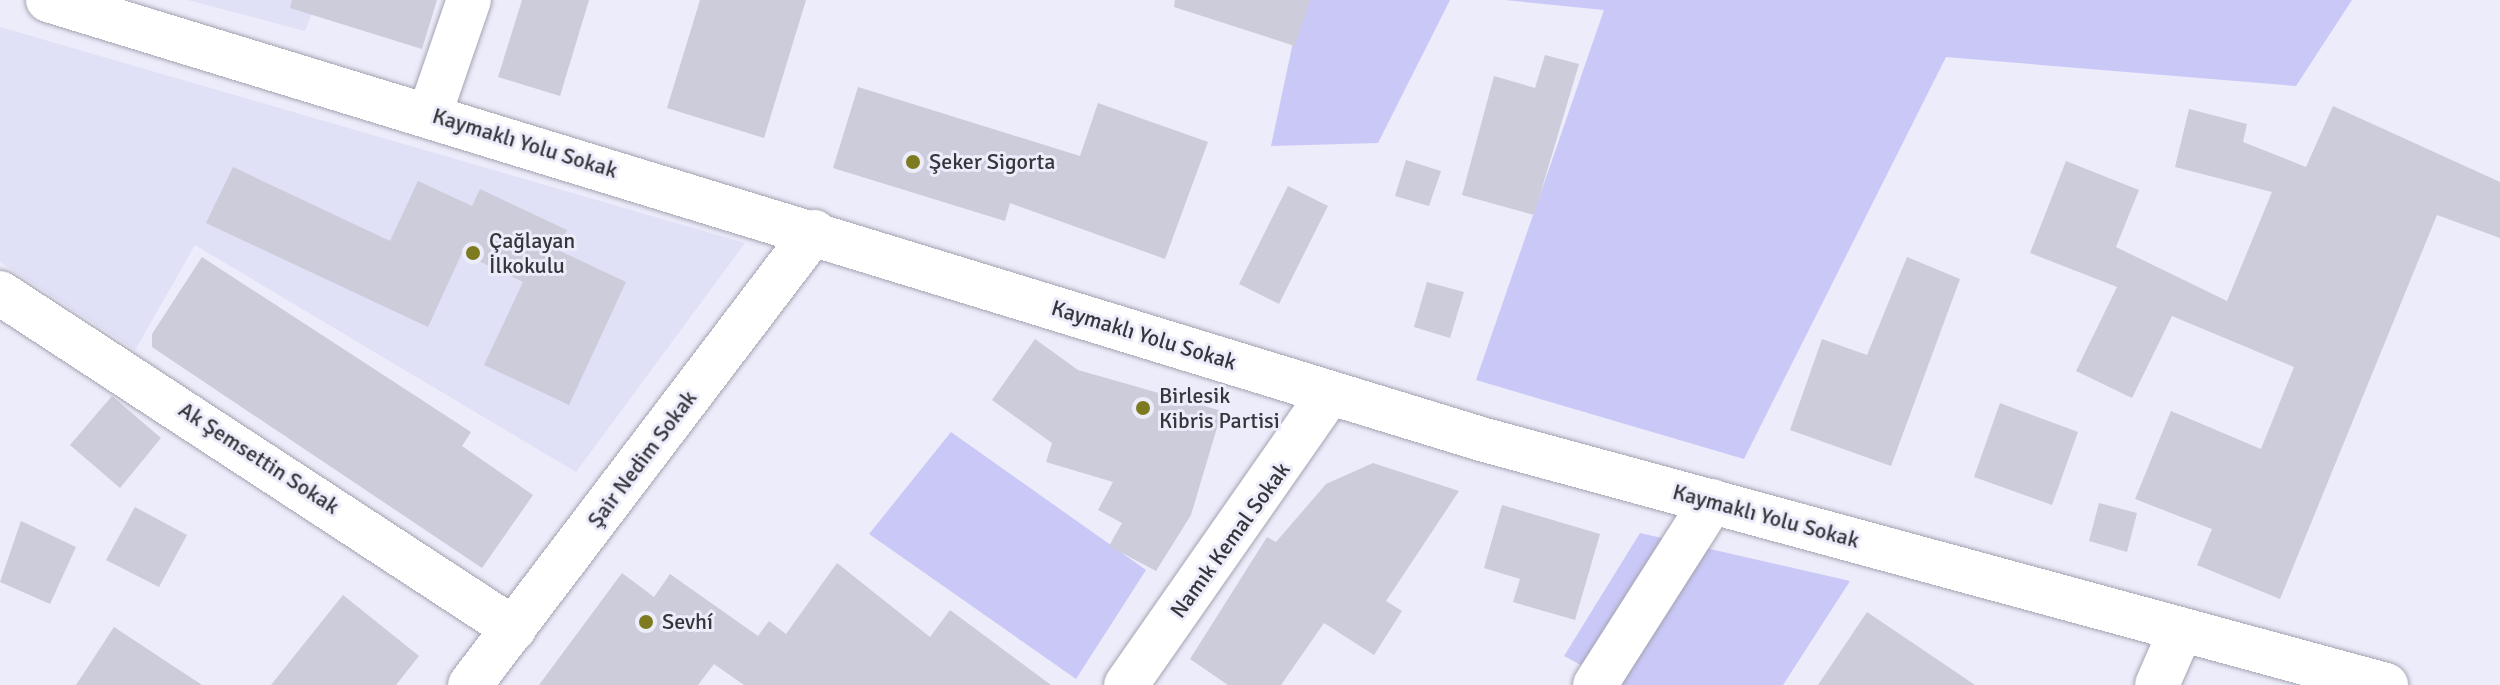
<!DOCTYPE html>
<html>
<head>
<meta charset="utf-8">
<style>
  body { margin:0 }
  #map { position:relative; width:2500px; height:685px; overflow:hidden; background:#ececfa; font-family:Signika,sans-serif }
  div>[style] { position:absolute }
  .built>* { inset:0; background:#e0e0f6 }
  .green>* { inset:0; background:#cac8f7 }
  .building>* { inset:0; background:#ccccda }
  .roads { filter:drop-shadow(0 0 2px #a3a3b1) drop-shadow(0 0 2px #a3a3b1) }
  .street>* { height:44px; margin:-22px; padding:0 22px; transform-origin:22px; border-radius:22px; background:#fff }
  .secondary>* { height:44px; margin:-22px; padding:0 22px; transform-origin:22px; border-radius:22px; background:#fff }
  .dots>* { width:22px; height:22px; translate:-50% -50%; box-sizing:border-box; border:4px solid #ececfa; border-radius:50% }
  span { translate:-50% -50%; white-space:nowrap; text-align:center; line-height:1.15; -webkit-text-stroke:6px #ececfa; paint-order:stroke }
  .street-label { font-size:22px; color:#35353a }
  .poi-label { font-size:22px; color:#35353a }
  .left { translate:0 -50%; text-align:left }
</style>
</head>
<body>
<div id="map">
  <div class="built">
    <div style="clip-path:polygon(188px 0,317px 0,305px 31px)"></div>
    <div style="clip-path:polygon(0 27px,745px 243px,576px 472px,195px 245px,135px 350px,0 262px)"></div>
  </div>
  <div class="green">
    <div style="clip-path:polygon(1302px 0,1450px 0,1378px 143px,1271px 146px)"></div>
    <div style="clip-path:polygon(1505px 0,2352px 0,2296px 86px,1946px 57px,1744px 459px,1476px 380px,1604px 10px)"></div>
    <div style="clip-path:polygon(951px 432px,1146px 570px,1076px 679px,869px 534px)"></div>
    <div style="clip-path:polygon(1640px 533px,1850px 581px,1783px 685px,1618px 685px,1564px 656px)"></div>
  </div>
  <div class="building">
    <div style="clip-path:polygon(292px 0,437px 0,422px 49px,290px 8px)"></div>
    <div style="clip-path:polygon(522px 0,589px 0,560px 96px,498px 77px)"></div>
    <div style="clip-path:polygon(700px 0,806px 0,764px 138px,667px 108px)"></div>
    <div style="clip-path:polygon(1175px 0,1310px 0,1295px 46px,1174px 7px)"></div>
    <div style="clip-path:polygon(1545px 55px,1579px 64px,1534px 215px,1462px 195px,1494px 76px,1535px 88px)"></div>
    <div style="clip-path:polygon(858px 87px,1080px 156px,1098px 103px,1208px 142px,1165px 259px,1010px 203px,1005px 221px,833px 168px)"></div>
    <div style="clip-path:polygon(2333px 106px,2500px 182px,2500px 238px,2437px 215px,2280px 599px,2197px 565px,2212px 529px,2135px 499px,2171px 411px,2261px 449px,2294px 367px,2172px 316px,2132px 398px,2076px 371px,2117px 287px,2030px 253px,2066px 161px,2139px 190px,2116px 247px,2227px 301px,2272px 192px,2175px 167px,2189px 109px,2247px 124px,2243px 142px,2306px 167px)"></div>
    <div style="clip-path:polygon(1406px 160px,1441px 171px,1429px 206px,1395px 196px)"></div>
    <div style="clip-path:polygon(233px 167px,390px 241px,418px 181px,472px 206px,480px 189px,567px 230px,558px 250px,626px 282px,569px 405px,484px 365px,523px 282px,462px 253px,428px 327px,206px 223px)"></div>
    <div style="clip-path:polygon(1288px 186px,1328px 206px,1279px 304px,1239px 284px)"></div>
    <div style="clip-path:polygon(202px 257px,471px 432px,462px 446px,533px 495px,482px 568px,152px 347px,152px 334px)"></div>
    <div style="clip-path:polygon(1907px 257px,1960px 279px,1891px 466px,1790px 430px,1822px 339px,1867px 355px)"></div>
    <div style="clip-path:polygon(1427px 282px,1464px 292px,1450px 338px,1414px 327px)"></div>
    <div style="clip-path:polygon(1035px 339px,1078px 370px,1222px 411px,1191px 515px,1156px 571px,1109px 546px,1122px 523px,1098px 510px,1113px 482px,1046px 462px,1052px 443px,992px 400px)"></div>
    <div style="clip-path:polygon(112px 396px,161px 438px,120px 488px,70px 445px)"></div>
    <div style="clip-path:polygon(2000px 403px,2078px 432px,2052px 505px,1974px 477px)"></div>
    <div style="clip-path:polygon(1373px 463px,1459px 491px,1386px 601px,1402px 611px,1374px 655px,1324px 623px,1281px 685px,1228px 685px,1190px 659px,1267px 537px,1276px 542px,1326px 484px)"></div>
    <div style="clip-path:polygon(2099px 503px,2137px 513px,2127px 552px,2089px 541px)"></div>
    <div style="clip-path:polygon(1502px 505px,1600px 534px,1575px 620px,1513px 602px,1520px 579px,1484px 568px)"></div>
    <div style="clip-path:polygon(135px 507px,187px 535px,159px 587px,106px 560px)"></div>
    <div style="clip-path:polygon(21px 521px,76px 547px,50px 604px,0 582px)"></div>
    <div style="clip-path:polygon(837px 563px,930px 637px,950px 610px,1051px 685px,744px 685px,714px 664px,698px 685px,539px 685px,622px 573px,654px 597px,670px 574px,758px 636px,769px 621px,786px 634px)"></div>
    <div style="clip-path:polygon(343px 595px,419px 656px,396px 685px,271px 685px)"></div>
    <div style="clip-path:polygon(1867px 612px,1975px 685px,1818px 685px)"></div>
    <div style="clip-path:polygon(114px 627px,202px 685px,76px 685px)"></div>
  </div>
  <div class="roads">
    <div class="street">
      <div style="left:430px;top:113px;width:120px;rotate:-71deg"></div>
      <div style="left:0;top:293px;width:614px;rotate:33.17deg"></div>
      <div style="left:470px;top:685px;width:569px;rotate:-52.79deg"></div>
      <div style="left:1126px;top:685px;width:356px;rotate:-55.1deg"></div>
      <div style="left:1595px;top:685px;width:218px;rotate:-57.5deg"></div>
      <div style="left:2157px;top:685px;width:60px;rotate:-66.4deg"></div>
    </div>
    <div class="secondary">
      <div style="left:48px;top:0;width:1499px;rotate:17.03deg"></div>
      <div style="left:1481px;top:439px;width:938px;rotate:15.21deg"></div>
    </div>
  </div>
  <div class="dots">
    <div style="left:913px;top:162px;background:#7e7a20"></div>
    <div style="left:473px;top:253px;background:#7e7a20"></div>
    <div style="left:1143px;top:408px;background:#7e7a20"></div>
    <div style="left:646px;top:622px;background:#7e7a20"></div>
  </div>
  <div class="street-label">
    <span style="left:525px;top:143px;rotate:17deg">Kaymaklı Yolu Sokak</span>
    <span style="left:1144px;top:335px;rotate:17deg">Kaymaklı Yolu Sokak</span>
    <span style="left:259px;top:458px;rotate:33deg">Ak Şemsettin Sokak</span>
    <span style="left:642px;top:459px;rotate:-53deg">Şair Nedim Sokak</span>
    <span style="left:1766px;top:516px;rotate:15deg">Kaymaklı Yolu Sokak</span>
    <span style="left:1230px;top:540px;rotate:-54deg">Namık Kemal Sokak</span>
  </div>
  <div class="poi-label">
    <span class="left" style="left:929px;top:162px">Şeker Sigorta</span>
    <span class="left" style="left:489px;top:253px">Çağlayan<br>İlkokulu</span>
    <span class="left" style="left:1159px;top:408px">Birlesik<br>Kibris Partisi</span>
    <span class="left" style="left:662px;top:622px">Sevhí</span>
  </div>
</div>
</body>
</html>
